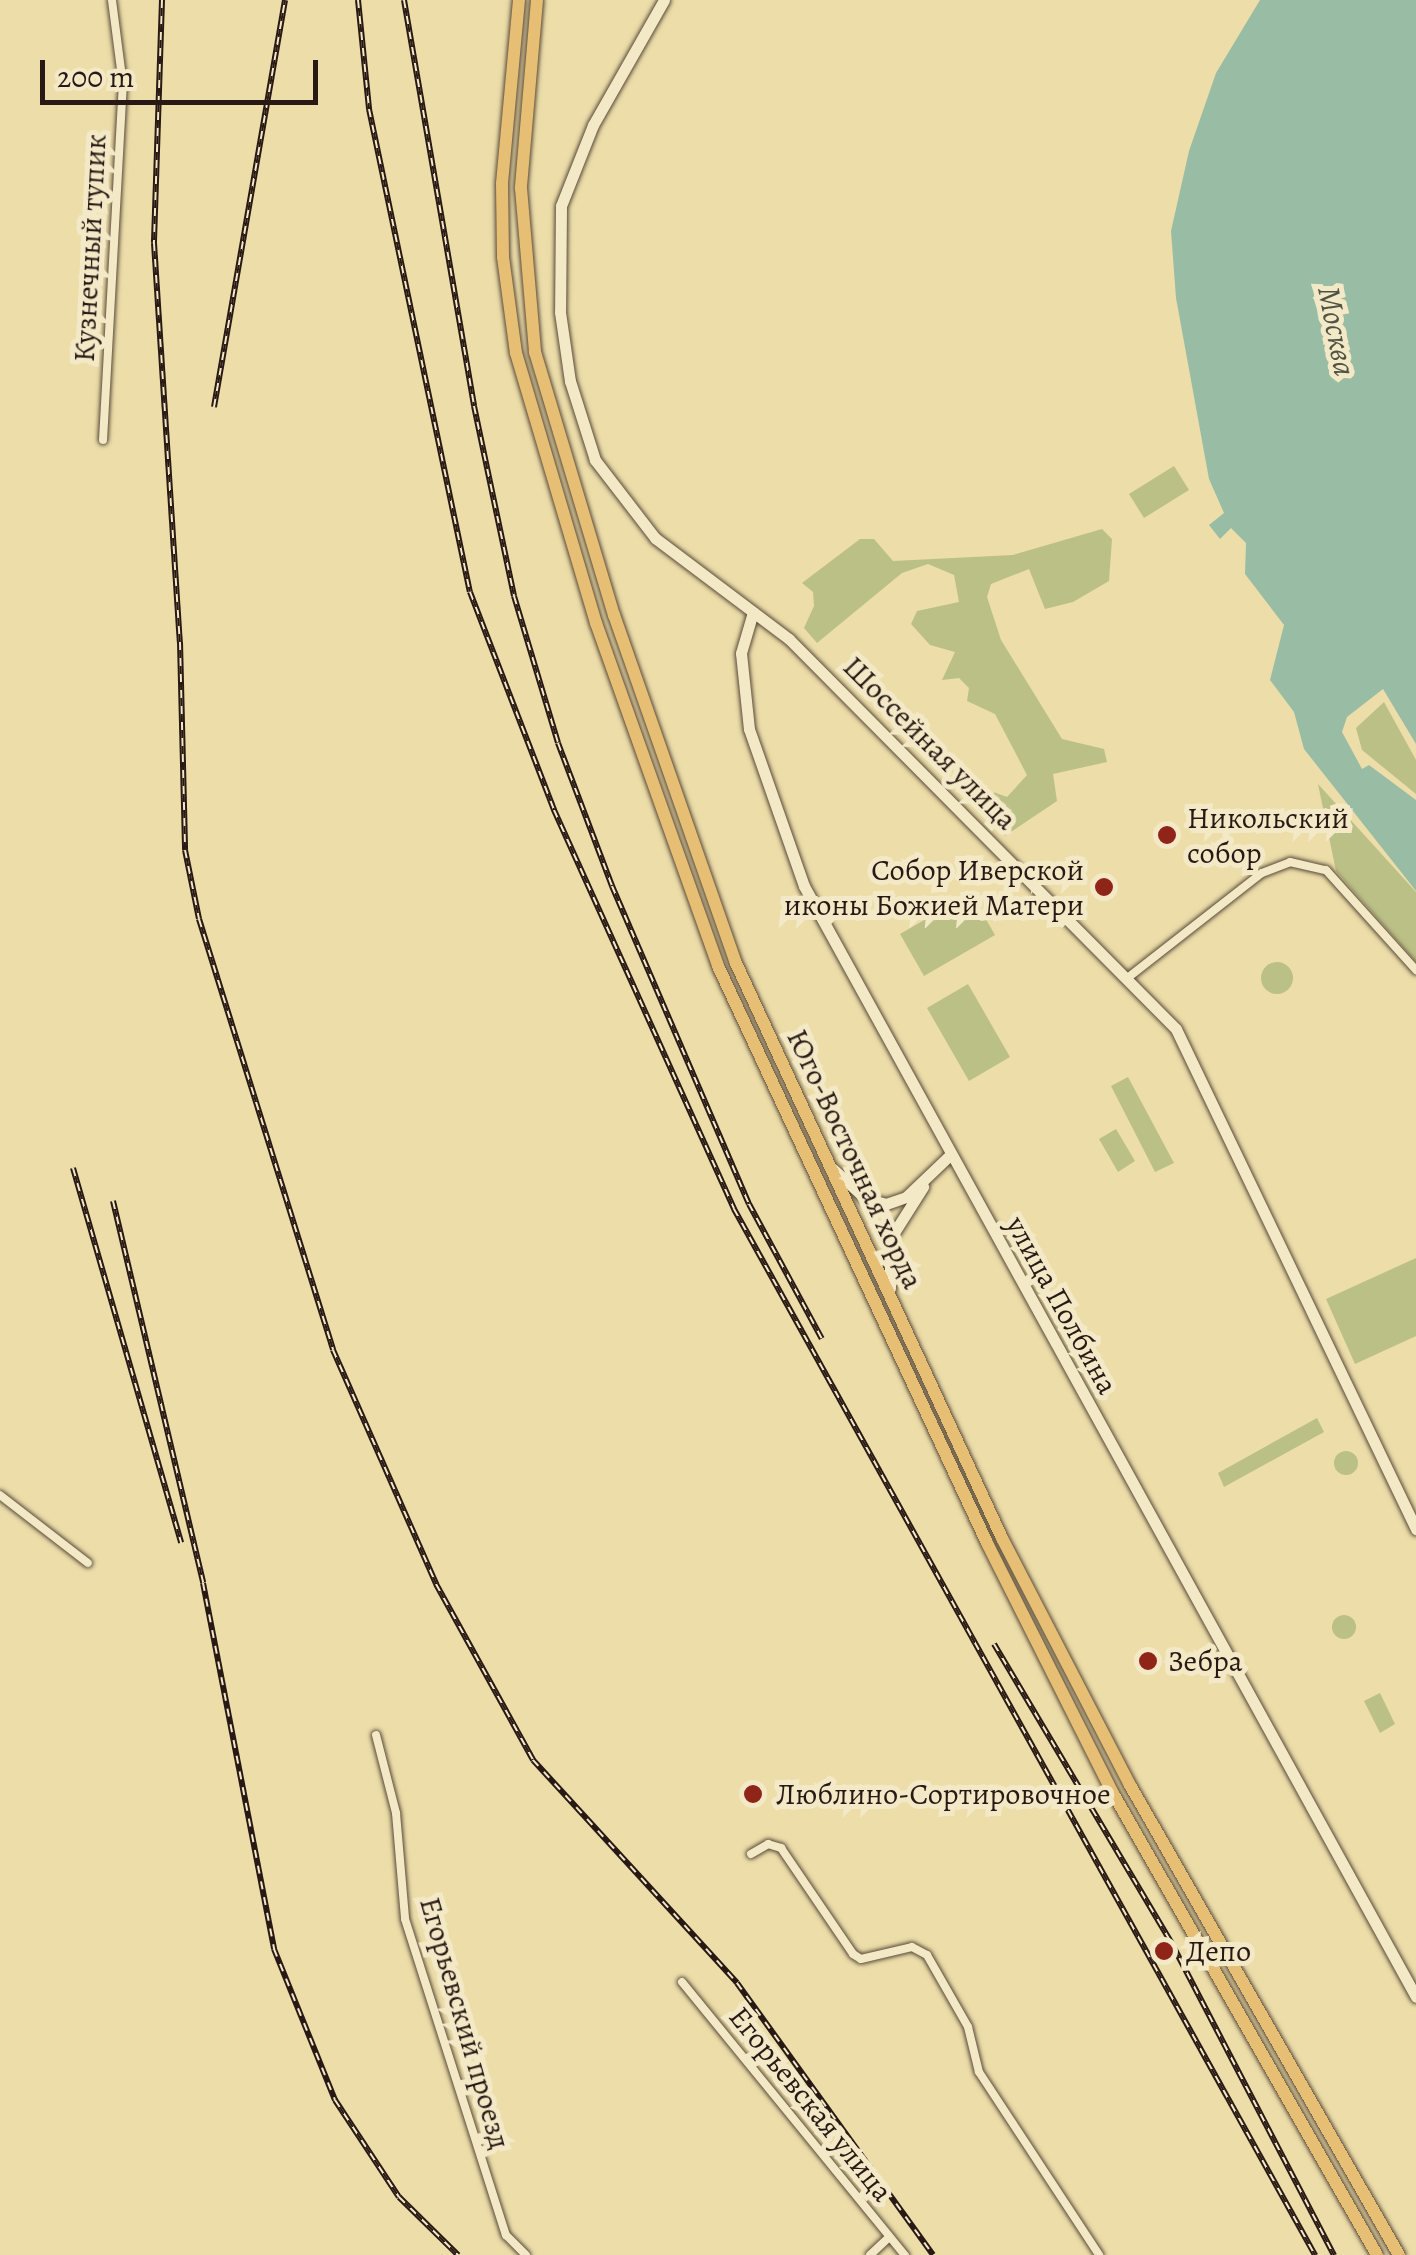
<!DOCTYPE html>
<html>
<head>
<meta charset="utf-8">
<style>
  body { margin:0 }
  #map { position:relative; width:1416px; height:2255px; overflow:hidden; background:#ecdda9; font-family:Alegreya,serif }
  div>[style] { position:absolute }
  .green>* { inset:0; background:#bbc086 }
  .round { border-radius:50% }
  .water>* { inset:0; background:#99bda4 }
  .roads { filter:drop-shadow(0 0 2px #594a39) drop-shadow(0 0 2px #594a39) }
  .street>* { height:8px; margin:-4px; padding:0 4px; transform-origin:4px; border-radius:4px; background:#f3e9c7 }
  .secondary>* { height:11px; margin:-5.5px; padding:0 5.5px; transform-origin:5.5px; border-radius:5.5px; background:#f3e9c7 }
  .primary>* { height:12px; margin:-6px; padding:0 6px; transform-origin:6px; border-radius:6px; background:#e6be74 }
  .rail>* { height:6px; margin-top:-3px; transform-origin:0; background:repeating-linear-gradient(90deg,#f3e9c7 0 8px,#281914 0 16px); box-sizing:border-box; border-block:2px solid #281914 }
  .dots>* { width:28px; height:28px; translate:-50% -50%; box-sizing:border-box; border:5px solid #f3e9c7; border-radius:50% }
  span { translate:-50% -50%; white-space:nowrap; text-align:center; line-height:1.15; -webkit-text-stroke:10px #f3e9c7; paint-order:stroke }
  .street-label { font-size:30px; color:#281914 }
  .poi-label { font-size:30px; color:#281914 }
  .left { translate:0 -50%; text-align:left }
  .right { translate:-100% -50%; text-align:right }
  .water-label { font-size:32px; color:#505246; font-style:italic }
  .scale { position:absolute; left:40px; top:60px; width:278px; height:45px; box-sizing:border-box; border:5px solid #281914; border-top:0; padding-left:12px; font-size:30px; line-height:35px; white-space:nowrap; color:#281914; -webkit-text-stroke:8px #f3e9c7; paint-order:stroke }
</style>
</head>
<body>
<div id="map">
  <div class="green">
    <div style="clip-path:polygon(1174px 466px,1189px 490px,1144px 518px,1129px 494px)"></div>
    <div style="clip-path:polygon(1102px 529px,1112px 539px,1109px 581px,1073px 602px,1045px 609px,1029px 569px,991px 584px,987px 597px,1001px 640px,1062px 739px,1104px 749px,1107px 762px,1053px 774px,1057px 801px,1005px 836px,962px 793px,980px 787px,1007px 797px,1027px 775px,995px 714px,967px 701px,969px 688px,959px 678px,942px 680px,955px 652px,930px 645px,911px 624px,917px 611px,959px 602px,954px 575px,928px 564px,902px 573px,817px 643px,804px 628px,814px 606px,813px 592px,802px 583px,860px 539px,874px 539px,893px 561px,1013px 555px)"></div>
    <div style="clip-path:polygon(1384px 702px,1416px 760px,1416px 794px,1362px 750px,1356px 728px)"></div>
    <div style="clip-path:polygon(1318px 784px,1416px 892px,1416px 962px,1336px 871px)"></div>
    <div style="clip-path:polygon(971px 893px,995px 935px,924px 976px,900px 934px)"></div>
    <div class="round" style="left:1261px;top:962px;width:32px;height:32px"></div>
    <div style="clip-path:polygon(968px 984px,1010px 1057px,969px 1081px,927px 1008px)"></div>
    <div style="clip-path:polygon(1128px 1077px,1174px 1163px,1155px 1172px,1111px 1086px)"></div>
    <div style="clip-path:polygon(1116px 1129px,1135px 1161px,1118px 1172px,1099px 1139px)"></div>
    <div style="clip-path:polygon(1416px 1258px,1416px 1336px,1355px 1364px,1326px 1299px)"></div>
    <div style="clip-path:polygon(1317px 1418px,1324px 1432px,1224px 1487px,1218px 1473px)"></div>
    <div class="round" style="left:1334px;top:1451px;width:24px;height:24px"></div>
    <div class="round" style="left:1332px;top:1615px;width:24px;height:24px"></div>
    <div style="clip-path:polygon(1380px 1693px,1395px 1724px,1380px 1733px,1364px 1701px)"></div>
  </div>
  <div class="water">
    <div style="clip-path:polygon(1260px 0,1416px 0,1416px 744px,1383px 689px,1347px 717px,1342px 732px,1362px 769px,1369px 765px,1416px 800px,1416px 891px,1304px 749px,1294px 712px,1270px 680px,1284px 625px,1245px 574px,1246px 543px,1231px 528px,1220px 539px,1209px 525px,1224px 513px,1209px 479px,1176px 298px,1171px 231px,1189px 151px,1216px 73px)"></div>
  </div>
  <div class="roads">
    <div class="street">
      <div style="left:103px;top:440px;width:356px;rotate:-86.8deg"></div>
      <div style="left:123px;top:85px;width:86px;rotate:-97.4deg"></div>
      <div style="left:1130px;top:976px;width:167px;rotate:-38deg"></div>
      <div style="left:1262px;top:873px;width:30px;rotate:-21deg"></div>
      <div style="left:1290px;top:862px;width:37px;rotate:13deg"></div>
      <div style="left:1326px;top:870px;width:135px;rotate:48deg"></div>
      <div style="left:0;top:1495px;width:111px;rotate:37.7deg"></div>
      <div style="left:376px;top:1735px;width:81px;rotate:75.6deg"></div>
      <div style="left:396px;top:1813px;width:106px;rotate:85.1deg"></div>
      <div style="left:405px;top:1919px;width:332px;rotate:72.3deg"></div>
      <div style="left:506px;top:2235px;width:28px;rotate:45deg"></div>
      <div style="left:751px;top:1854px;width:20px;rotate:-30deg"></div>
      <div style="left:768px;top:1844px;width:14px;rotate:17deg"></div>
      <div style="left:781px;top:1848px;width:128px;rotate:55.8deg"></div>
      <div style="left:853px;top:1954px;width:9px;rotate:32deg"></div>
      <div style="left:861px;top:1959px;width:52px;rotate:-13.2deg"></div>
      <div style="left:912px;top:1947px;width:17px;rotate:28deg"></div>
      <div style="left:927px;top:1955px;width:83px;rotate:60.3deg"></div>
      <div style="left:968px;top:2027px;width:46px;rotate:76.3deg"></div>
      <div style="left:979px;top:2072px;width:219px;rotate:56.7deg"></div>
      <div style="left:682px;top:1982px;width:353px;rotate:50.8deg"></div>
      <div style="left:870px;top:2255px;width:26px;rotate:-43deg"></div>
    </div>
    <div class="secondary">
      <div style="left:664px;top:0;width:144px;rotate:119.6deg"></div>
      <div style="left:593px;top:125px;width:87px;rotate:111.6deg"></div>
      <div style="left:561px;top:206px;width:106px;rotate:90.5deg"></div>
      <div style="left:560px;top:312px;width:70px;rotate:81.8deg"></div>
      <div style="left:570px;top:381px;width:83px;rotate:72.4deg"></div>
      <div style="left:595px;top:460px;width:98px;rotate:52.4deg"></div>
      <div style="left:655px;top:538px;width:168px;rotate:37deg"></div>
      <div style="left:789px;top:639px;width:549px;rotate:45.22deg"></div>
      <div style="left:1176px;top:1029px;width:555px;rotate:64.36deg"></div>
      <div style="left:753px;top:612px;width:43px;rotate:106.3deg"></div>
      <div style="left:741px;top:653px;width:76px;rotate:84deg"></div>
      <div style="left:749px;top:729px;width:166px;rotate:70.7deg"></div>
      <div style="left:804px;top:886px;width:1268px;rotate:61.15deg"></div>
      <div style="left:833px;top:1169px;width:43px;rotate:42.2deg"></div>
      <div style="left:865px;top:1198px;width:22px;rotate:16deg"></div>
      <div style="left:886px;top:1204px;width:21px;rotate:-19deg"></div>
      <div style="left:906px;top:1197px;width:61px;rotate:-43.7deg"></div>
      <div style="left:890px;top:1288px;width:49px;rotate:-90deg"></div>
      <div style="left:890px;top:1239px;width:62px;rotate:-57.6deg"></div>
    </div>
    <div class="primary">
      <div style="left:519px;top:0;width:185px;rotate:95.3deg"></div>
      <div style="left:502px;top:184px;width:73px;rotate:89.2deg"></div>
      <div style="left:503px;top:257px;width:97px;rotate:82.3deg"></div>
      <div style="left:516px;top:353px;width:282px;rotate:73.5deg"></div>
      <div style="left:596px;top:623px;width:364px;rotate:70.4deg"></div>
      <div style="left:718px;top:966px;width:637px;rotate:65deg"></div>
      <div style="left:987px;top:1543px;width:282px;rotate:63.3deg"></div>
      <div style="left:1114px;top:1795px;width:530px;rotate:60.24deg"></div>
      <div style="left:537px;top:0;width:189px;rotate:94.9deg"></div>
      <div style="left:521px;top:188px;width:165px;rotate:85.1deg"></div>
      <div style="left:535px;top:352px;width:275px;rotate:73.3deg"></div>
      <div style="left:614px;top:615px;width:367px;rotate:70.7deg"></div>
      <div style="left:735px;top:961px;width:636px;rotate:65.17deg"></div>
      <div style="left:1002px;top:1538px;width:278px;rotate:62.6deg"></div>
      <div style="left:1130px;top:1785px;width:542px;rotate:60.22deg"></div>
    </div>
  </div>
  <div class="rail">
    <div style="left:162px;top:0;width:243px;rotate:91.9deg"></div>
    <div style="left:154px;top:243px;width:400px;rotate:86.3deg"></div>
    <div style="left:180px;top:642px;width:208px;rotate:88.6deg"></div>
    <div style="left:185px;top:850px;width:70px;rotate:78.5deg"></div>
    <div style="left:199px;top:919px;width:451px;rotate:72.7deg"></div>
    <div style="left:333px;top:1350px;width:256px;rotate:66.2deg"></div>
    <div style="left:436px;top:1584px;width:201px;rotate:61.1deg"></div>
    <div style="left:533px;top:1760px;width:302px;rotate:47.5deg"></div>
    <div style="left:737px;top:1983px;width:335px;rotate:54.2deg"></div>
    <div style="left:358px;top:0;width:110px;rotate:84.2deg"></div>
    <div style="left:369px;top:109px;width:493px;rotate:78.2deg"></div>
    <div style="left:470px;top:592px;width:234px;rotate:68.9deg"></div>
    <div style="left:554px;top:810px;width:438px;rotate:65.7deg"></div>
    <div style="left:734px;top:1209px;width:1197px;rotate:60.95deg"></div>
    <div style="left:404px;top:0;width:412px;rotate:80.2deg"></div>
    <div style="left:474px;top:406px;width:194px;rotate:78.1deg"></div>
    <div style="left:514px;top:596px;width:153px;rotate:73.3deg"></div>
    <div style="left:558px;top:743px;width:153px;rotate:69.3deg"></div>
    <div style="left:612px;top:886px;width:346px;rotate:66.7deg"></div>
    <div style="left:749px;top:1204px;width:153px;rotate:61.6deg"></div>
    <div style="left:214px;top:407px;width:413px;rotate:-80.1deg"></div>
    <div style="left:73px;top:1168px;width:390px;rotate:73.9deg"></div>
    <div style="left:113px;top:1201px;width:392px;rotate:76.7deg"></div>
    <div style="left:203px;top:1583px;width:373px;rotate:79deg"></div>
    <div style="left:274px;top:1949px;width:163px;rotate:68deg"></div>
    <div style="left:335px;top:2100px;width:116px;rotate:56.6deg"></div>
    <div style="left:399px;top:2197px;width:83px;rotate:44.5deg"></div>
    <div style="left:994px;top:1644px;width:349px;rotate:59.3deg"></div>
    <div style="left:1172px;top:1944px;width:351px;rotate:62.5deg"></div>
  </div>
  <div class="dots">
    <div style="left:1167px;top:835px;background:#8f2418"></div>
    <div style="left:1104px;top:887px;background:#8f2418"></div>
    <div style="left:1148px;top:1661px;background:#8f2418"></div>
    <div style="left:753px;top:1794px;background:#8f2418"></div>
    <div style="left:1164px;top:1951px;background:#8f2418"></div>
  </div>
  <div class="street-label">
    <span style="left:90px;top:248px;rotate:-87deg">Кузнечный тупик</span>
    <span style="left:930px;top:743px;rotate:45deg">Шоссейная улица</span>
    <span style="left:855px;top:1159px;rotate:65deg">Юго-Восточная хорда</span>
    <span style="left:1062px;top:1305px;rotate:61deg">улица Полбина</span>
    <span style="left:465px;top:2023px;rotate:74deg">Егорьевский проезд</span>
    <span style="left:811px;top:2104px;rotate:51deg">Егорьевская улица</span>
  </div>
  <div class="poi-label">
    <span class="left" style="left:1187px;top:835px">Никольский<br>собор</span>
    <span class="right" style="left:1084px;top:887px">Собор Иверской<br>иконы Божией Матери</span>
    <span class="left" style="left:1168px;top:1661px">Зебра</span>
    <span class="left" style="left:776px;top:1794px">Люблино-Сортировочное</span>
    <span class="left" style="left:1186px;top:1951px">Депо</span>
  </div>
  <div class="water-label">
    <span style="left:1337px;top:331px;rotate:79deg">Москва</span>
  </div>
  <div class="scale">200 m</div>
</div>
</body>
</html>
